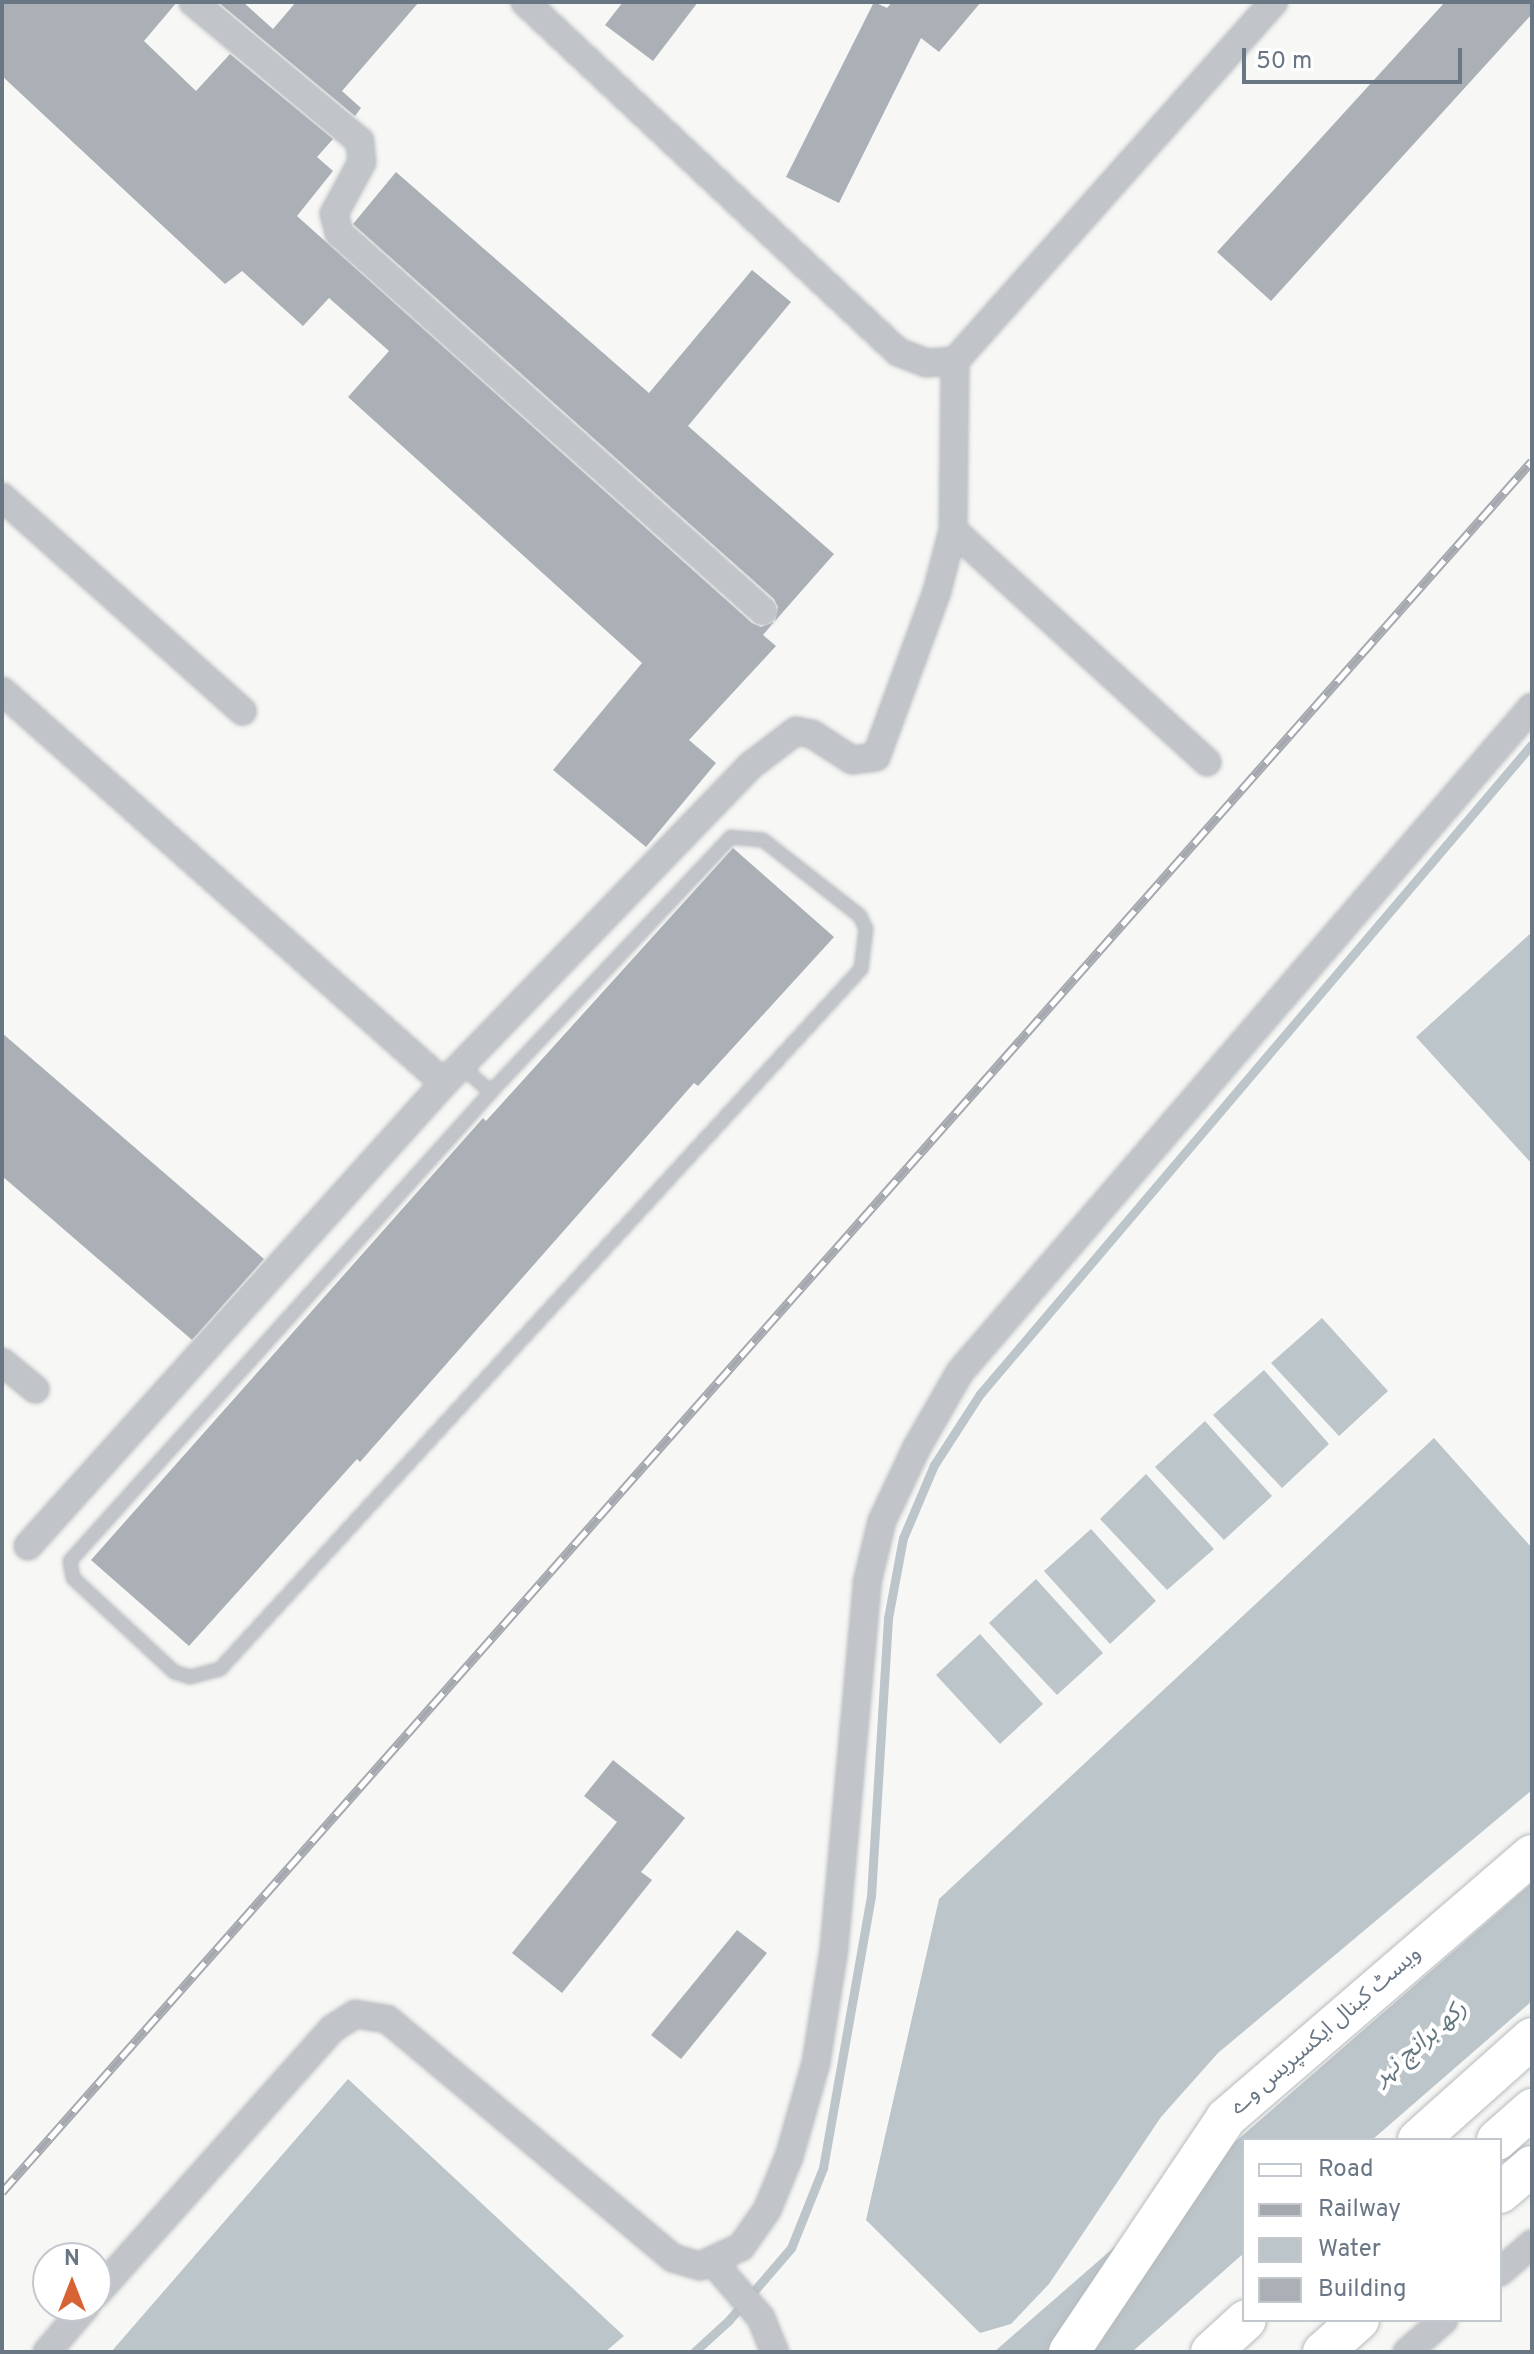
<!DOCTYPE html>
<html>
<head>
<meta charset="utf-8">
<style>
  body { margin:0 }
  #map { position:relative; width:1534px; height:2354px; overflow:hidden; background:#f7f8f5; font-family:Overpass,"Noto Sans Arabic",sans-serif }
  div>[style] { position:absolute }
  .water>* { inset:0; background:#bcc5ca }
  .stream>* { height:9px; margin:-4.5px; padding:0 4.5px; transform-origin:4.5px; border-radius:4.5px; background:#bcc5ca }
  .building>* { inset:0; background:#aab0b6 }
  .roads { filter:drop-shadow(0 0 2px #b7babe) drop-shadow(0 0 2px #b7babe) }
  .service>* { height:12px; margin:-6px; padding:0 6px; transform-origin:6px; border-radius:6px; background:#c1c4c8 }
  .minor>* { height:26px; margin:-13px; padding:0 13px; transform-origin:13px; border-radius:13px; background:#c1c4c8 }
  .primary>* { height:40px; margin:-20px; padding:0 20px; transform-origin:20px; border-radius:20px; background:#fff }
  .rail>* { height:9px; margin-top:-4.5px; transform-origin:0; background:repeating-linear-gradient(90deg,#fff 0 18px,#a5a9af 0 36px); box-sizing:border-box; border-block:2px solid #a5a9af }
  span { translate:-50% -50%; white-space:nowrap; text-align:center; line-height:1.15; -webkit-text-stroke:8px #fff; paint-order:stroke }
  .street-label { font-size:22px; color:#697684 }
  .water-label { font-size:24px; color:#64777f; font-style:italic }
  .frame { position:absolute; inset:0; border:4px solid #697684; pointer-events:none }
  .legend { position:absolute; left:1242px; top:2138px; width:260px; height:184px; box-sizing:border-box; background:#fff; border:2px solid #c3c8ce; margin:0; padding:10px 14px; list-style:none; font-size:24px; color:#697684 }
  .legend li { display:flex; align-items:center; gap:16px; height:40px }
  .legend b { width:40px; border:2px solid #c3c8ce }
  .north { position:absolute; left:32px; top:2242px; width:80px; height:80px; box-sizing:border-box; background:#fff; border:2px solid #c3c8ce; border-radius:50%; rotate:0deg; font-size:22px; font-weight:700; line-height:32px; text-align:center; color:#697684 }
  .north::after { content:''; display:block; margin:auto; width:28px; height:36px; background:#d76335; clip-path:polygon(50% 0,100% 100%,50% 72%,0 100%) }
  .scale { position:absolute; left:1242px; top:48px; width:220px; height:36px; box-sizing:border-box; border:4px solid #697684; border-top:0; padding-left:10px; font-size:24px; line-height:28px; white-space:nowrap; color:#697684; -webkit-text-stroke:6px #fff; paint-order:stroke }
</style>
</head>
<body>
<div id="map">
  <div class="water">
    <div style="clip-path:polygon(1532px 932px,1532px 1164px,1416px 1037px)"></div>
    <div style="clip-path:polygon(1322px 1318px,1388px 1391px,1339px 1436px,1271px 1363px)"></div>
    <div style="clip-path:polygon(1264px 1370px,1329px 1444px,1282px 1488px,1213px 1415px)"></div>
    <div style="clip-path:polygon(1205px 1421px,1272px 1496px,1224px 1540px,1155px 1467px)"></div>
    <div style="clip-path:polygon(1434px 1438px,1532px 1548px,1532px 1790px,1218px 2053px,1161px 2117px,1049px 2284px,1011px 2324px,980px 2333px,866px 2220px,939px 1899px)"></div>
    <div style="clip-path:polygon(1146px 1474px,1214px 1549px,1167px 1590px,1100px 1519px)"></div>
    <div style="clip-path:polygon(1091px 1529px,1156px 1601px,1110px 1644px,1044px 1571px)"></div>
    <div style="clip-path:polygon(1036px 1579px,1103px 1653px,1057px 1695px,989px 1623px)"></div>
    <div style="clip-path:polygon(980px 1634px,1043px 1704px,1000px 1744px,936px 1675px)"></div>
    <div style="clip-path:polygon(1532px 1883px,1532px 2001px,1372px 2140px,1244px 2140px,1244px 2253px,1132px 2352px,994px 2352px)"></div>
    <div style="clip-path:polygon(348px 2079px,624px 2336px,605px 2352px,111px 2352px)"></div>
  </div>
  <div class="stream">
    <div style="left:694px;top:2352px;width:47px;rotate:-42.4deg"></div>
    <div style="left:729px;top:2320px;width:95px;rotate:-49.3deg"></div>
    <div style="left:791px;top:2248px;width:86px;rotate:-68.2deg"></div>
    <div style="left:823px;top:2168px;width:276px;rotate:-80deg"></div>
    <div style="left:871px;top:1896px;width:279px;rotate:-86.5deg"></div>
    <div style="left:888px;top:1618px;width:81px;rotate:-79.4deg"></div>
    <div style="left:903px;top:1538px;width:79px;rotate:-67deg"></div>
    <div style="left:934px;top:1465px;width:85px;rotate:-57.1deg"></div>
    <div style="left:980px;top:1394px;width:853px;rotate:-49.66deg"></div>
  </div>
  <div class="building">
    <div style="clip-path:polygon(2px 2px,177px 2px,144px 41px,196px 91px,230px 54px,333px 139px,317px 157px,333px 171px,297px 216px,752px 623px,761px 627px,774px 622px,763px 635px,776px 646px,689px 740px,716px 763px,646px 847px,553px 770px,642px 663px,348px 397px,389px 351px,329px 298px,303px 326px,242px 271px,225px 284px,2px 76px)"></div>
    <div style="clip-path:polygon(218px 2px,243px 2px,273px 29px,296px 2px,419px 2px,342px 91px,361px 108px,355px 116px)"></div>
    <div style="clip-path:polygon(623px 2px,698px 2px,653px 61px,605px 25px)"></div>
    <div style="clip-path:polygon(874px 2px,887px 8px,892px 2px,981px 2px,939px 52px,921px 38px,839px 203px,786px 177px)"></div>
    <div style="clip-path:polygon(1445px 2px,1532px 2px,1532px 14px,1271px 301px,1217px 252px)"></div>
    <div style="clip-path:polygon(396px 172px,649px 393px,752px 270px,791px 302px,688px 426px,834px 554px,775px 621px,778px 607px,774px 599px,353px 224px)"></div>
    <div style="clip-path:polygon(733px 848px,834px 937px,698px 1086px,694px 1083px,360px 1462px,357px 1459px,189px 1646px,91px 1560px,483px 1118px,486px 1121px)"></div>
    <div style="clip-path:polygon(2px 1033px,264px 1259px,192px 1340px,2px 1176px)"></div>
    <div style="clip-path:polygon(613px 1760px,685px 1818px,641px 1872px,652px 1880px,562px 1993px,512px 1953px,617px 1822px,584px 1796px)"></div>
    <div style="clip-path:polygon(737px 1930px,767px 1953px,681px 2059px,651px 2035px)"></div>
  </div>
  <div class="roads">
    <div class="service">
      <div style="left:461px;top:1066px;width:40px;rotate:41deg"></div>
      <div style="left:491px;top:1092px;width:630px;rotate:131.91deg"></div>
      <div style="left:70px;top:1561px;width:17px;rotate:80deg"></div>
      <div style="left:73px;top:1578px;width:138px;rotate:42.9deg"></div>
      <div style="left:174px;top:1672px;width:17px;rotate:17deg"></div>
      <div style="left:190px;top:1677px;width:31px;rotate:-15deg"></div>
      <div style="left:220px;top:1669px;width:949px;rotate:-47.52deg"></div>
      <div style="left:861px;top:969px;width:40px;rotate:-82.9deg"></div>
      <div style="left:866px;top:929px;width:14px;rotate:-115deg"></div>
      <div style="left:860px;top:916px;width:123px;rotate:-141.9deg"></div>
      <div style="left:763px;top:840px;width:32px;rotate:-175deg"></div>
      <div style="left:731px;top:837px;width:350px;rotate:133.3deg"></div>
    </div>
    <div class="minor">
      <div style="left:193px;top:2px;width:217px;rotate:39.8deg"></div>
      <div style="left:360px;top:141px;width:21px;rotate:85deg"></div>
      <div style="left:362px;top:162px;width:59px;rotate:118.3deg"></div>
      <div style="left:334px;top:214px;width:20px;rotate:75deg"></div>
      <div style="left:339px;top:233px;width:568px;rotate:41.72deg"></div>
      <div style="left:525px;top:2px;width:511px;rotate:43.18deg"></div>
      <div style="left:898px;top:352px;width:30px;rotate:21deg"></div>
      <div style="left:926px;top:363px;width:29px;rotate:-4deg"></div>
      <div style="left:2px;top:497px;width:322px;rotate:41.7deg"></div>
      <div style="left:953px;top:530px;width:344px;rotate:42.4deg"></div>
      <div style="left:2px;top:691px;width:591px;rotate:41.57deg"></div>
      <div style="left:2px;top:1362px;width:43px;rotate:39.3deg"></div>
      <div style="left:28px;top:1546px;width:622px;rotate:-48.06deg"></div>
      <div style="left:444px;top:1083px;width:441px;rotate:-46deg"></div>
      <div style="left:750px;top:766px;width:58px;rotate:-37.3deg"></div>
      <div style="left:796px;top:731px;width:16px;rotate:11deg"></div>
      <div style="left:812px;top:734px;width:48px;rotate:33deg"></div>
      <div style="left:852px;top:760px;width:24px;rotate:-7deg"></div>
      <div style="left:876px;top:757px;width:177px;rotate:-69.8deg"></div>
      <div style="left:937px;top:591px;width:63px;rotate:-75.3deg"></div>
      <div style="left:953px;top:530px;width:169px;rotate:-89.3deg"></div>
      <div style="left:955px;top:361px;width:480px;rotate:-48.4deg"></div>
      <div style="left:712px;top:2261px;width:75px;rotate:49.3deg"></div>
      <div style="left:761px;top:2318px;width:37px;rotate:68deg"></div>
      <div style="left:1500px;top:2272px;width:43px;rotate:-41.2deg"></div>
      <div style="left:96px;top:2294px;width:355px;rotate:-48.3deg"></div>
      <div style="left:332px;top:2029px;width:27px;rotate:-33deg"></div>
      <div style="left:355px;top:2014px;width:32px;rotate:9deg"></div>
      <div style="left:387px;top:2019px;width:373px;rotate:39.9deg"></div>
      <div style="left:673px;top:2258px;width:28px;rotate:17deg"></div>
      <div style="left:700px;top:2266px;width:45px;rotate:-24.9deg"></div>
      <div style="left:741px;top:2247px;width:45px;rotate:-54.9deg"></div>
      <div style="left:767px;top:2210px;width:57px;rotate:-67.5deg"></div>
      <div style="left:789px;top:2157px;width:98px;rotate:-74deg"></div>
      <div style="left:816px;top:2063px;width:115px;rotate:-81deg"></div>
      <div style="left:834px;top:1949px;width:367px;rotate:-84.8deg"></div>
      <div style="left:867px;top:1583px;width:64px;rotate:-76.4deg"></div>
      <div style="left:882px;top:1521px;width:82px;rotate:-64.7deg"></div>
      <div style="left:917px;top:1447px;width:86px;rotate:-60.2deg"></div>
      <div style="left:960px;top:1372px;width:877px;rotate:-49.3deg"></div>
      <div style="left:47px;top:2352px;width:60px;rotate:-49.7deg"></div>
      <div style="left:1407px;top:2352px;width:49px;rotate:-40.9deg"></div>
    </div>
    <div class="primary">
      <div style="left:1418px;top:2140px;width:153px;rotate:-41.8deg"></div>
      <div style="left:1497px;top:2140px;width:47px;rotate:-41.5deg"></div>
      <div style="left:1500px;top:2193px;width:42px;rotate:-40.2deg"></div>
      <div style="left:1069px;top:2352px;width:282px;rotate:-56.1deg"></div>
      <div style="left:1226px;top:2118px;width:403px;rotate:-40.7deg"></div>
      <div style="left:1211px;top:2352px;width:47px;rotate:-42.4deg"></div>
      <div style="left:1323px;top:2352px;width:48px;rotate:-41.6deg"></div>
    </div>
  </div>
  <div class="rail">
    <div style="left:2px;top:2192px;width:2310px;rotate:-48.53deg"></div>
  </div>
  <div class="street-label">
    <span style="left:1326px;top:2031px;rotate:-41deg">ویسٹ کینال ایکسپریس وے</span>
  </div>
  <div class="water-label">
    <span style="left:1421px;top:2044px;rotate:-41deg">رکھ برانچ نہر</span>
  </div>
  <div class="frame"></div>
  <ul class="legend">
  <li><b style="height:10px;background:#fff"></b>Road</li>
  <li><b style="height:10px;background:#a5a9af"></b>Railway</li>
  <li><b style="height:22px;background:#bcc5ca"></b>Water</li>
  <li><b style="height:22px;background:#aab0b6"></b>Building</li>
  </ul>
  <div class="north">N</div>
  <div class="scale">50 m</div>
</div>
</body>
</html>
